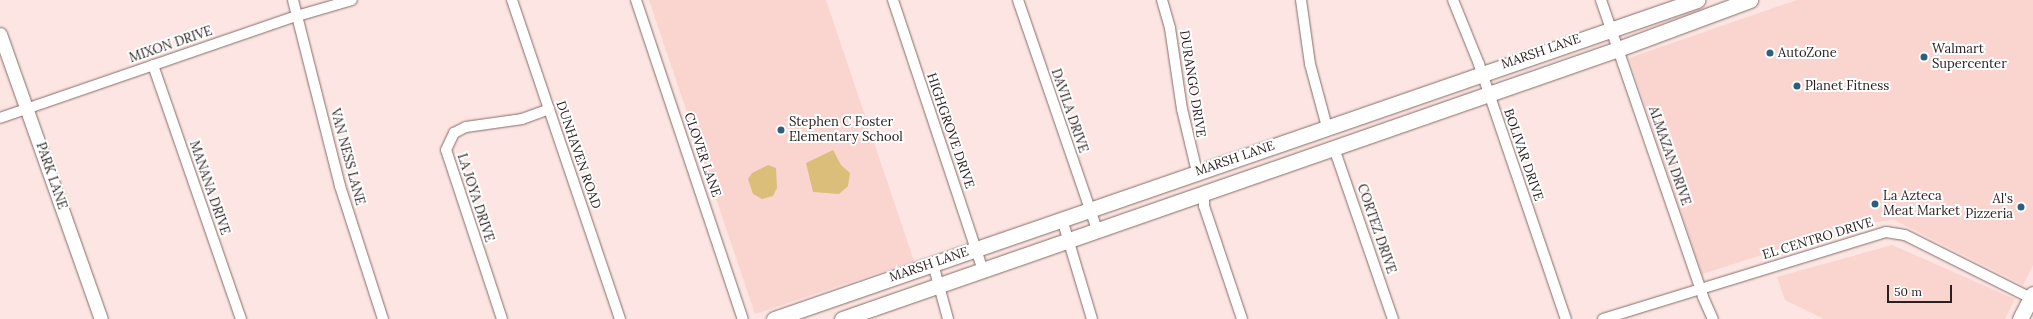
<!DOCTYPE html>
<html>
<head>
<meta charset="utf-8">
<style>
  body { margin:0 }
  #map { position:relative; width:2033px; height:319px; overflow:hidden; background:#fce5e2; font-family:Lora,serif }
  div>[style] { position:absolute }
  .built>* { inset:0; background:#fad5cf }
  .green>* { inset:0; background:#dbbe7a }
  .roads { filter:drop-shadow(0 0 1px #856c69) drop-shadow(0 0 1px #856c69) }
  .minor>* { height:10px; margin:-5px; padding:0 5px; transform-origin:5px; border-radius:5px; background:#fff }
  .tertiary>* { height:13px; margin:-6.5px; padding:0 6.5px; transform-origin:6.5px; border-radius:6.5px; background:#fff }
  .secondary>* { height:15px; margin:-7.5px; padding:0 7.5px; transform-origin:7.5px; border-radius:7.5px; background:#fff }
  .dots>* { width:11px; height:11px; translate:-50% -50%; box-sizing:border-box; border:2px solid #fff; border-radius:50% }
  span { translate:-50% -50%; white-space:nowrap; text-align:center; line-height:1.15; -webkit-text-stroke:4px #fff; paint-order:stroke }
  .street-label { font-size:13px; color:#2a201f }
  .poi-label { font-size:13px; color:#2a201f }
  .left { translate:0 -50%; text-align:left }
  .right { translate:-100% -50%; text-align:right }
  .scale { position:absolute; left:1887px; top:285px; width:65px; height:18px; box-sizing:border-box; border:2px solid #2a201f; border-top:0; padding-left:5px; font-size:12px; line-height:14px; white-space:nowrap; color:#2a201f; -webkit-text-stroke:3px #fff; paint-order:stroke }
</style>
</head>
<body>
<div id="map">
  <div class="built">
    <div style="clip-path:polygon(649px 0,826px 0,914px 261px,755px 314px)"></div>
    <div style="clip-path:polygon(1797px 0,2033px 0,2033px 265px,2023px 285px,1894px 220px,1859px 224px,1702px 274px,1629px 58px)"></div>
    <div style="clip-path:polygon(1892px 245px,2015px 299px,2005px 319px,1824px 319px,1785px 300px,1777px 277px)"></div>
  </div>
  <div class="green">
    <div style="clip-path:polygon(833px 150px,841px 165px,850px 173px,848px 186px,839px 194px,813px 192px,806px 163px)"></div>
    <div style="clip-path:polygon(768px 165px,776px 168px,777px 188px,773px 196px,762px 199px,753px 194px,748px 179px,752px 173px)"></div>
  </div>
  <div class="roads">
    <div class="minor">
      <div style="left:293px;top:0;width:192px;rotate:75.8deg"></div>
      <div style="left:340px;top:186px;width:140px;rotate:72.1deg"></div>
      <div style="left:512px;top:0;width:337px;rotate:71.3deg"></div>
      <div style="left:636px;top:0;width:336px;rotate:71.5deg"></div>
      <div style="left:893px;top:0;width:285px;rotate:71.6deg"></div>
      <div style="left:1018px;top:0;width:243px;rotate:71deg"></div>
      <div style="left:1162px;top:0;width:29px;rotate:74deg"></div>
      <div style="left:1170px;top:28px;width:82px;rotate:81.6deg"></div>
      <div style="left:1182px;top:109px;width:65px;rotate:76.6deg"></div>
      <div style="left:1301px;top:0;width:65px;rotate:82deg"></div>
      <div style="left:1310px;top:64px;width:65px;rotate:74.9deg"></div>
      <div style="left:1453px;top:0;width:69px;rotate:67.9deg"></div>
      <div style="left:1479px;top:64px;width:269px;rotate:71.2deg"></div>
      <div style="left:1601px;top:0;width:314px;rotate:71deg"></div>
      <div style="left:1703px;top:297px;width:24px;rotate:66deg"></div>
      <div style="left:153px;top:65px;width:269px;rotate:70.9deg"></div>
      <div style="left:0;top:118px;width:314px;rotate:-19deg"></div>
      <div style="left:297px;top:16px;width:57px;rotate:-16.2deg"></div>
      <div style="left:1334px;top:148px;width:181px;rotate:71deg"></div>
      <div style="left:1204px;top:193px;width:13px;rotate:90deg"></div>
      <div style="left:1204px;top:206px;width:119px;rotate:71.4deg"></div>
      <div style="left:1062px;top:219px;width:104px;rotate:73.3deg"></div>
      <div style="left:933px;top:264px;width:57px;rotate:74.7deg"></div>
      <div style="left:502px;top:319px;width:178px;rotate:-108.3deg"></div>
      <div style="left:446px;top:150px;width:19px;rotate:-65deg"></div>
      <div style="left:454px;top:133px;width:13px;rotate:-27deg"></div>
      <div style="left:466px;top:127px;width:57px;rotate:-8.1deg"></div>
      <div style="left:522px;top:119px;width:29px;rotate:-20deg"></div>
      <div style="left:1603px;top:319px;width:296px;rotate:-17.1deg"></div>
      <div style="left:1886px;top:232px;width:19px;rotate:9deg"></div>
      <div style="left:1905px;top:235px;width:143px;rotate:26.6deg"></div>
    </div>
    <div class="tertiary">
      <div style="left:0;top:34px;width:302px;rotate:70.5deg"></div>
    </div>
    <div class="secondary">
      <div style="left:774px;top:319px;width:977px;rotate:-19.07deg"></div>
      <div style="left:842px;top:319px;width:822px;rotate:-19.18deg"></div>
      <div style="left:1618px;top:49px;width:141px;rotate:-20.4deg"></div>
      <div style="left:2020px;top:319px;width:28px;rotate:-63deg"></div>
    </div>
  </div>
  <div class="dots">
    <div style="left:1770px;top:53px;background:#2d5f7c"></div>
    <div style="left:1924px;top:57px;background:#2d5f7c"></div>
    <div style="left:1797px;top:86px;background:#2d5f7c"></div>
    <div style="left:781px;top:130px;background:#2d5f7c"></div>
    <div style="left:1875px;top:204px;background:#2d5f7c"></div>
    <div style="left:2021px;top:207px;background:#2d5f7c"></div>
  </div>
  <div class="street-label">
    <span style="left:171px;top:45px;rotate:-19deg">MIXON DRIVE</span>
    <span style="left:1541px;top:52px;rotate:-19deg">MARSH LANE</span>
    <span style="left:1192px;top:84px;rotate:81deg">DURANGO DRIVE</span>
    <span style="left:1069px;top:111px;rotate:71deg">DAVILA DRIVE</span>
    <span style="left:950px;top:131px;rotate:71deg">HIGHGROVE DRIVE</span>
    <span style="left:578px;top:155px;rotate:71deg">DUNHAVEN ROAD</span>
    <span style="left:702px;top:155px;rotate:71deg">CLOVER LANE</span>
    <span style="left:1523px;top:155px;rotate:71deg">BOLIVAR DRIVE</span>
    <span style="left:1669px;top:156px;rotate:71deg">ALMAZAN DRIVE</span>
    <span style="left:347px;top:157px;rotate:75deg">VAN NESS LANE</span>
    <span style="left:1235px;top:159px;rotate:-19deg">MARSH LANE</span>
    <span style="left:51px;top:176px;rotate:71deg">PARK LANE</span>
    <span style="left:209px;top:188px;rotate:71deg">MANANA DRIVE</span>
    <span style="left:475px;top:198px;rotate:72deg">LA JOYA DRIVE</span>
    <span style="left:1376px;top:229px;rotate:71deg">CORTEZ DRIVE</span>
    <span style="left:1818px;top:239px;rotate:-17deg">EL CENTRO DRIVE</span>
    <span style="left:929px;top:265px;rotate:-19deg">MARSH LANE</span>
  </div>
  <div class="poi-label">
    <span class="left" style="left:1932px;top:57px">Walmart<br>Supercenter</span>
    <span class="left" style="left:1778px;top:53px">AutoZone</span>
    <span class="left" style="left:1805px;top:86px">Planet Fitness</span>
    <span class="left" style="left:789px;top:130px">Stephen C Foster<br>Elementary School</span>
    <span class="left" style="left:1883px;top:204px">La Azteca<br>Meat Market</span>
    <span class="right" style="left:2013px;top:207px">Al's<br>Pizzeria</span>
  </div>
  <div class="scale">50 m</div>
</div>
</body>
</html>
